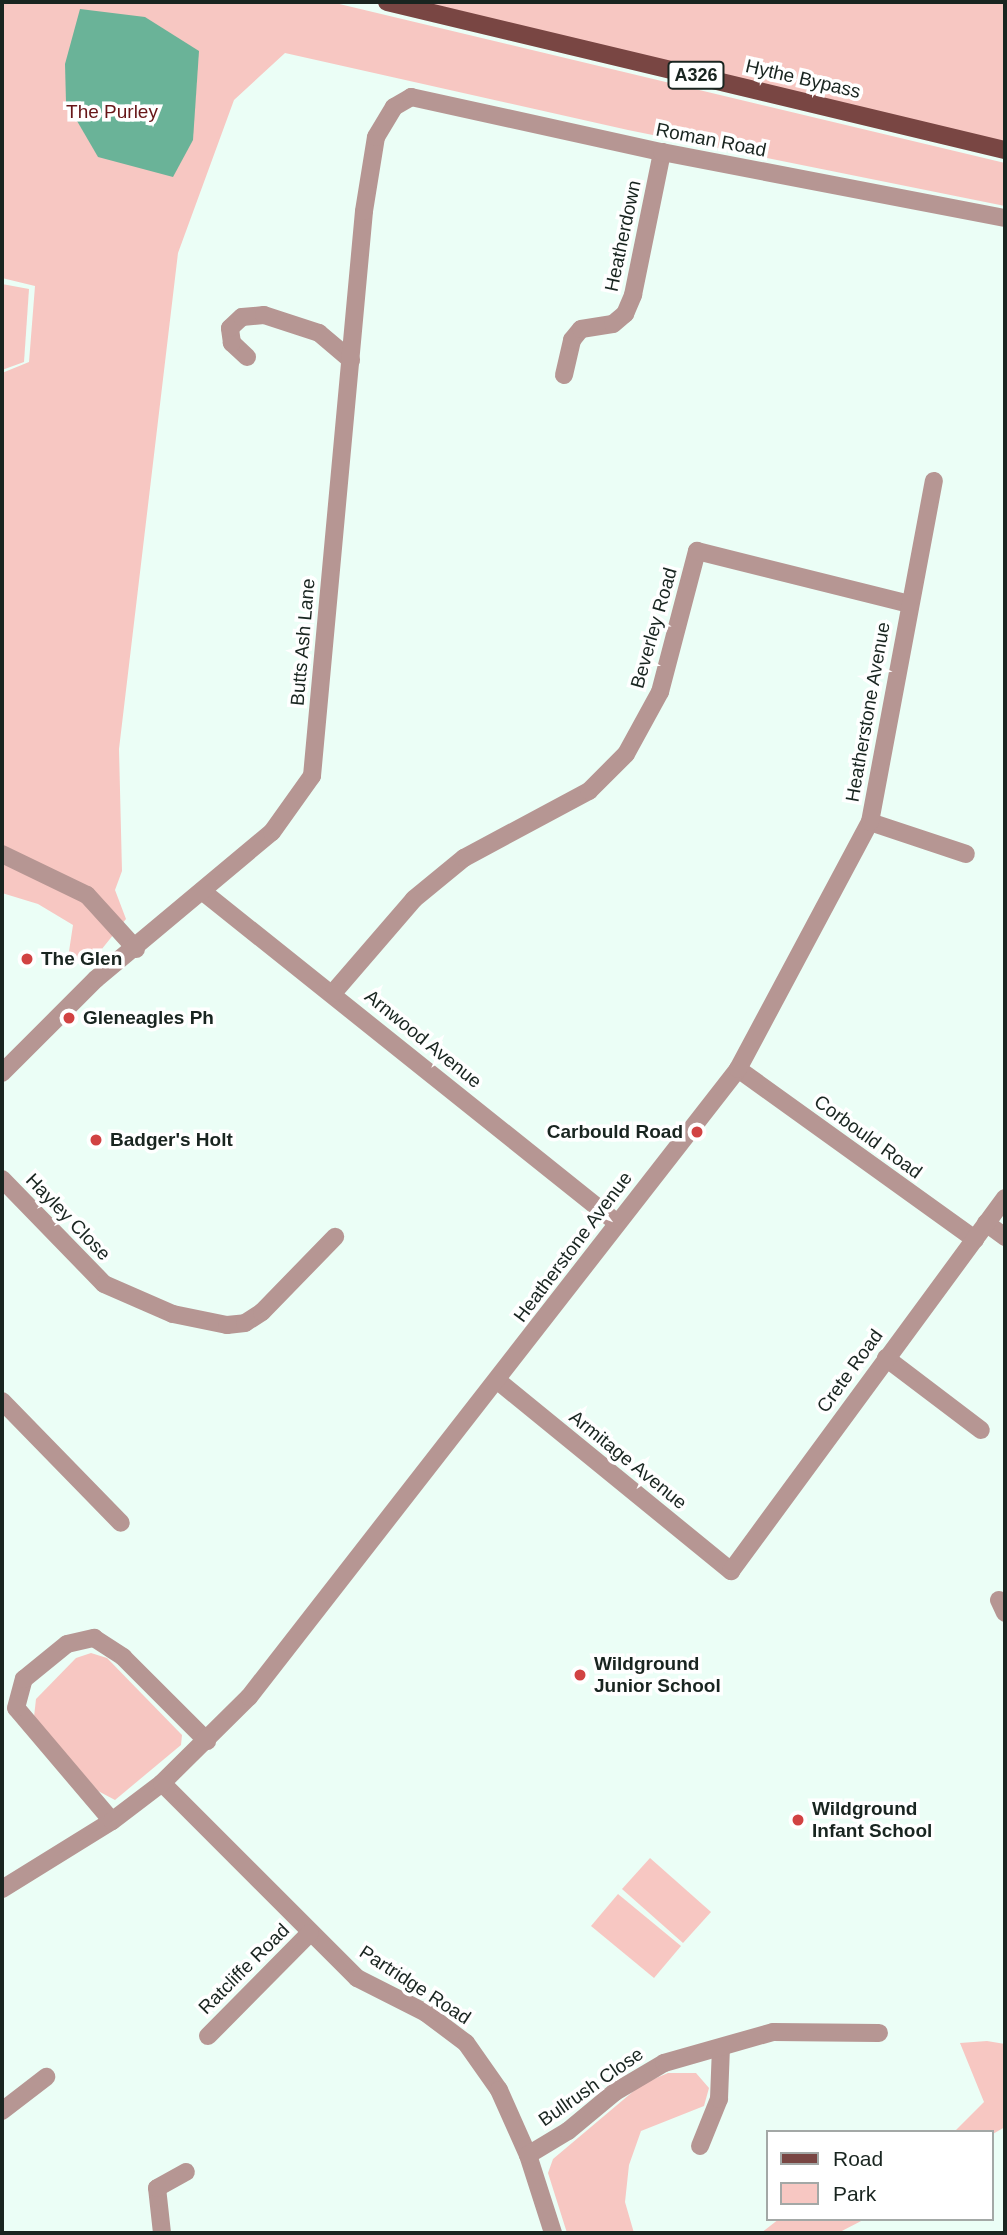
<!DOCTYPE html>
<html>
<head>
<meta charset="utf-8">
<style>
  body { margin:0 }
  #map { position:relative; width:1007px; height:2235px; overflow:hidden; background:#ebfef6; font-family:Arial,sans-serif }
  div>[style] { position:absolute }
  .green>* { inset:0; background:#f7c7c2 }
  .water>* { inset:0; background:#6ab398 }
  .minor>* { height:18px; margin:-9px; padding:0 9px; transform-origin:9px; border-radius:9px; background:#b69693 }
  .primary>* { height:18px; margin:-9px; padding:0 9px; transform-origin:9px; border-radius:9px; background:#794643 }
  .dots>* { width:19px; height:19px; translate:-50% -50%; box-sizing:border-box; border:4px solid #fff; border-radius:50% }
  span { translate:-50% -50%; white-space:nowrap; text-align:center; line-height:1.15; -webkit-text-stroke:7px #fff; paint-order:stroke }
  .shield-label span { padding:2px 5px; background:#fff; border:2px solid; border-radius:5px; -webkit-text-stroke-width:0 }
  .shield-label { font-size:18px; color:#192520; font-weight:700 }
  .street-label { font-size:19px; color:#192520 }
  .park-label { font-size:19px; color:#671618 }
  .poi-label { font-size:19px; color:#192520; font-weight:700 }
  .left { translate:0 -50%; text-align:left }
  .right { translate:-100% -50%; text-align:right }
  .frame { position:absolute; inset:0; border:4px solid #192520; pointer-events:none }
  .legend { position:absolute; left:766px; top:2130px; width:228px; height:91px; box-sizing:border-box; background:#fff; border:2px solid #a3a8a6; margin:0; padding:9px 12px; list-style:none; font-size:21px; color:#192520 }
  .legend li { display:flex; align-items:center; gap:14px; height:35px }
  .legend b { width:35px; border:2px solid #a3a8a6 }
</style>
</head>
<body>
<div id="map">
  <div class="green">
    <div style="clip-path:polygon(2px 2px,331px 2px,1005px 163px,1005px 206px,628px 130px,285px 53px,234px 100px,178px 253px,119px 749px,122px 871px,115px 890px,126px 919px,89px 965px,68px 958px,73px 925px,38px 904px,2px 893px,2px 373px,29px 362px,35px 286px,2px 278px)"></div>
    <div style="clip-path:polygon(422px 2px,1005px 2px,1005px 144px)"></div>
    <div style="clip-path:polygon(2px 284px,29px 289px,24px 362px,2px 370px)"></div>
    <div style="clip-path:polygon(91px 1653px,107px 1658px,182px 1735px,181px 1745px,115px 1800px,98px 1791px,34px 1717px,36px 1699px,76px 1658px)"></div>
    <div style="clip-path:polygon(650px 1858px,711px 1912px,683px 1943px,622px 1889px)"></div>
    <div style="clip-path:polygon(618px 1894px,681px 1946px,654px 1978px,591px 1926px)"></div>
    <div style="clip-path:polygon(987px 2041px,1005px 2044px,1005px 2127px,991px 2135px,954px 2132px,984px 2102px,960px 2043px)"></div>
    <div style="clip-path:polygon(668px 2073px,696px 2073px,709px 2088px,704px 2106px,641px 2131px,629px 2165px,625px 2202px,634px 2233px,567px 2233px,548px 2173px,553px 2159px,642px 2084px)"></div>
    <div style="clip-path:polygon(779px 2219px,865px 2219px,838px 2233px,761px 2233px)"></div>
  </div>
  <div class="water">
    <div style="clip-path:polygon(80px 9px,145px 17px,199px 51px,193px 140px,173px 177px,98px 157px,66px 102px,65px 64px)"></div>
  </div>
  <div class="minor">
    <div style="left:247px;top:357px;width:21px;rotate:-137deg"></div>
    <div style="left:232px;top:343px;width:15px;rotate:-98deg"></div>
    <div style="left:230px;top:328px;width:16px;rotate:-43deg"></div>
    <div style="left:242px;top:317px;width:22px;rotate:-5deg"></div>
    <div style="left:264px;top:315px;width:58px;rotate:18.1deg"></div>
    <div style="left:319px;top:333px;width:42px;rotate:40.2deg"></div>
    <div style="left:564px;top:375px;width:36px;rotate:-77deg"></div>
    <div style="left:572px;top:340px;width:14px;rotate:-51deg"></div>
    <div style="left:581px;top:329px;width:32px;rotate:-9deg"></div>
    <div style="left:613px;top:324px;width:16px;rotate:-40deg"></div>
    <div style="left:625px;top:314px;width:21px;rotate:-67deg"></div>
    <div style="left:633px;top:295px;width:146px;rotate:-78.5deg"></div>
    <div style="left:870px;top:822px;width:101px;rotate:18.4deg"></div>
    <div style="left:2px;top:854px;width:94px;rotate:25.8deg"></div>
    <div style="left:87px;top:895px;width:73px;rotate:47.8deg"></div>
    <div style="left:202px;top:891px;width:530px;rotate:38.64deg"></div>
    <div style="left:333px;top:993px;width:124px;rotate:-49.2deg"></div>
    <div style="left:414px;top:899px;width:65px;rotate:-39.4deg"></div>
    <div style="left:464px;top:858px;width:142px;rotate:-28.2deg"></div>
    <div style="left:589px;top:791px;width:52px;rotate:-45deg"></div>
    <div style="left:626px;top:754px;width:71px;rotate:-61.3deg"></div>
    <div style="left:660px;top:692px;width:146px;rotate:-75.3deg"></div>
    <div style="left:697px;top:551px;width:219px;rotate:14deg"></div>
    <div style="left:738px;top:1069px;width:292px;rotate:35.7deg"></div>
    <div style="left:2px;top:1073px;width:133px;rotate:-45deg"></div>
    <div style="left:96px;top:979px;width:229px;rotate:-39.9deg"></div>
    <div style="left:272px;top:832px;width:69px;rotate:-54.5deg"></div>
    <div style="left:312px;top:776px;width:567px;rotate:-84.74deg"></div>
    <div style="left:364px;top:211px;width:75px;rotate:-80.8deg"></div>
    <div style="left:376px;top:137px;width:35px;rotate:-59deg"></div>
    <div style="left:394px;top:107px;width:20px;rotate:-30deg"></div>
    <div style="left:411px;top:97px;width:257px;rotate:12.4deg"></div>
    <div style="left:662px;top:152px;width:349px;rotate:10.9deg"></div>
    <div style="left:2px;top:1179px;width:146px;rotate:45.8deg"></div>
    <div style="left:104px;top:1284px;width:75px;rotate:23.5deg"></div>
    <div style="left:173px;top:1314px;width:55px;rotate:11.5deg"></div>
    <div style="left:227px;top:1325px;width:18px;rotate:-6deg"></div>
    <div style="left:245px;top:1323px;width:20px;rotate:-33deg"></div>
    <div style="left:262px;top:1312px;width:105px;rotate:-45.8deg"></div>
    <div style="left:986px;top:1223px;width:24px;rotate:36deg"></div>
    <div style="left:886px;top:1358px;width:119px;rotate:37.2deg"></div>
    <div style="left:498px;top:1381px;width:301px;rotate:39.2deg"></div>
    <div style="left:731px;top:1571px;width:463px;rotate:-53.7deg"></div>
    <div style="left:2px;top:1401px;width:170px;rotate:45.7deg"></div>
    <div style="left:999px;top:1600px;width:14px;rotate:65deg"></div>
    <div style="left:162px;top:1783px;width:276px;rotate:45deg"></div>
    <div style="left:357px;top:1978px;width:77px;rotate:26.9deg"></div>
    <div style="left:426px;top:2013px;width:50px;rotate:36.9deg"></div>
    <div style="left:466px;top:2043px;width:57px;rotate:54.9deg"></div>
    <div style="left:499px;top:2090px;width:71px;rotate:66deg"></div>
    <div style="left:528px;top:2155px;width:82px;rotate:72.2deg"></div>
    <div style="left:112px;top:1821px;width:148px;rotate:-130.3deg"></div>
    <div style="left:16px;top:1708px;width:30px;rotate:-75deg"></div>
    <div style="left:24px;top:1679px;width:55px;rotate:-39.1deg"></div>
    <div style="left:67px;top:1644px;width:28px;rotate:-13deg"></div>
    <div style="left:94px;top:1638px;width:35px;rotate:33deg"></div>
    <div style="left:123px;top:1657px;width:119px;rotate:45deg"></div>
    <div style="left:2px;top:1889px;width:129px;rotate:-31.7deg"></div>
    <div style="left:112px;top:1821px;width:63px;rotate:-37.2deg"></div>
    <div style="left:162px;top:1783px;width:122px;rotate:-44.7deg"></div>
    <div style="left:249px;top:1697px;width:796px;rotate:-52.09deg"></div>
    <div style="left:738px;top:1069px;width:280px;rotate:-61.9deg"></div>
    <div style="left:870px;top:822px;width:347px;rotate:-79.4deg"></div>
    <div style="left:208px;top:2036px;width:145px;rotate:-45.3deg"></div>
    <div style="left:2px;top:2111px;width:56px;rotate:-37.7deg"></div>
    <div style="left:700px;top:2146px;width:51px;rotate:-68deg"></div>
    <div style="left:719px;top:2099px;width:51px;rotate:-87.8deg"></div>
    <div style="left:528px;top:2155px;width:47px;rotate:-31deg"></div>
    <div style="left:568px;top:2131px;width:61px;rotate:-39.7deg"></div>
    <div style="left:615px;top:2092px;width:57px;rotate:-30.6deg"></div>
    <div style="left:664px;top:2063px;width:113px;rotate:-15.9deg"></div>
    <div style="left:773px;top:2032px;width:106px;rotate:0.5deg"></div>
    <div style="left:162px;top:2233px;width:45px;rotate:-96.3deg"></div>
    <div style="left:157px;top:2188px;width:33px;rotate:-29deg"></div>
  </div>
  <div class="primary">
    <div style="left:387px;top:2px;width:635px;rotate:13.47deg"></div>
  </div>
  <div class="dots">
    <div style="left:27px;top:959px;background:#d14242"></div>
    <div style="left:69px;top:1018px;background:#d14242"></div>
    <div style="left:697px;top:1132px;background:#d14242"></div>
    <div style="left:96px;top:1140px;background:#d14242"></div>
    <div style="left:580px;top:1675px;background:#d14242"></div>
    <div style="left:798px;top:1820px;background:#d14242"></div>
  </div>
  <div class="shield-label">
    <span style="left:696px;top:75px">A326</span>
  </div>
  <div class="street-label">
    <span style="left:803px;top:79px;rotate:13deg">Hythe Bypass</span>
    <span style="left:711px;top:140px;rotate:11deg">Roman Road</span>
    <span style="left:623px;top:236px;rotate:-78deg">Heatherdown</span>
    <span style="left:654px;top:628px;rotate:-74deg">Beverley Road</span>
    <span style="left:303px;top:642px;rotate:-85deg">Butts Ash Lane</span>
    <span style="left:868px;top:712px;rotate:-80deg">Heatherstone Avenue</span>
    <span style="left:423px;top:1039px;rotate:39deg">Arnwood Avenue</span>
    <span style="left:868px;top:1137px;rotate:36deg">Corbould Road</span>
    <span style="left:68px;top:1217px;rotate:46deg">Hayley Close</span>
    <span style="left:573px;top:1247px;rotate:-53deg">Heatherstone Avenue</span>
    <span style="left:850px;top:1371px;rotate:-54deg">Crete Road</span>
    <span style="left:628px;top:1460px;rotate:39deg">Armitage Avenue</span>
    <span style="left:244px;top:1969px;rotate:-45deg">Ratcliffe Road</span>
    <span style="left:415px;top:1985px;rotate:33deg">Partridge Road</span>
    <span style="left:591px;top:2087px;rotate:-35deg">Bullrush Close</span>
  </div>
  <div class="park-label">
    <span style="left:112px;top:112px">The Purley</span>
  </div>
  <div class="poi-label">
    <span class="left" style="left:41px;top:959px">The Glen</span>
    <span class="left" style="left:83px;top:1018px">Gleneagles Ph</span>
    <span class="right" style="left:683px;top:1132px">Carbould Road</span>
    <span class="left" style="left:110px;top:1140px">Badger's Holt</span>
    <span class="left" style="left:594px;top:1675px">Wildground<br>Junior School</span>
    <span class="left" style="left:812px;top:1820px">Wildground<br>Infant School</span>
  </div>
  <div class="frame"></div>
  <ul class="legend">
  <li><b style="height:9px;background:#794643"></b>Road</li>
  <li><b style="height:19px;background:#f7c7c2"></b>Park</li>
  </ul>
</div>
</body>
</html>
